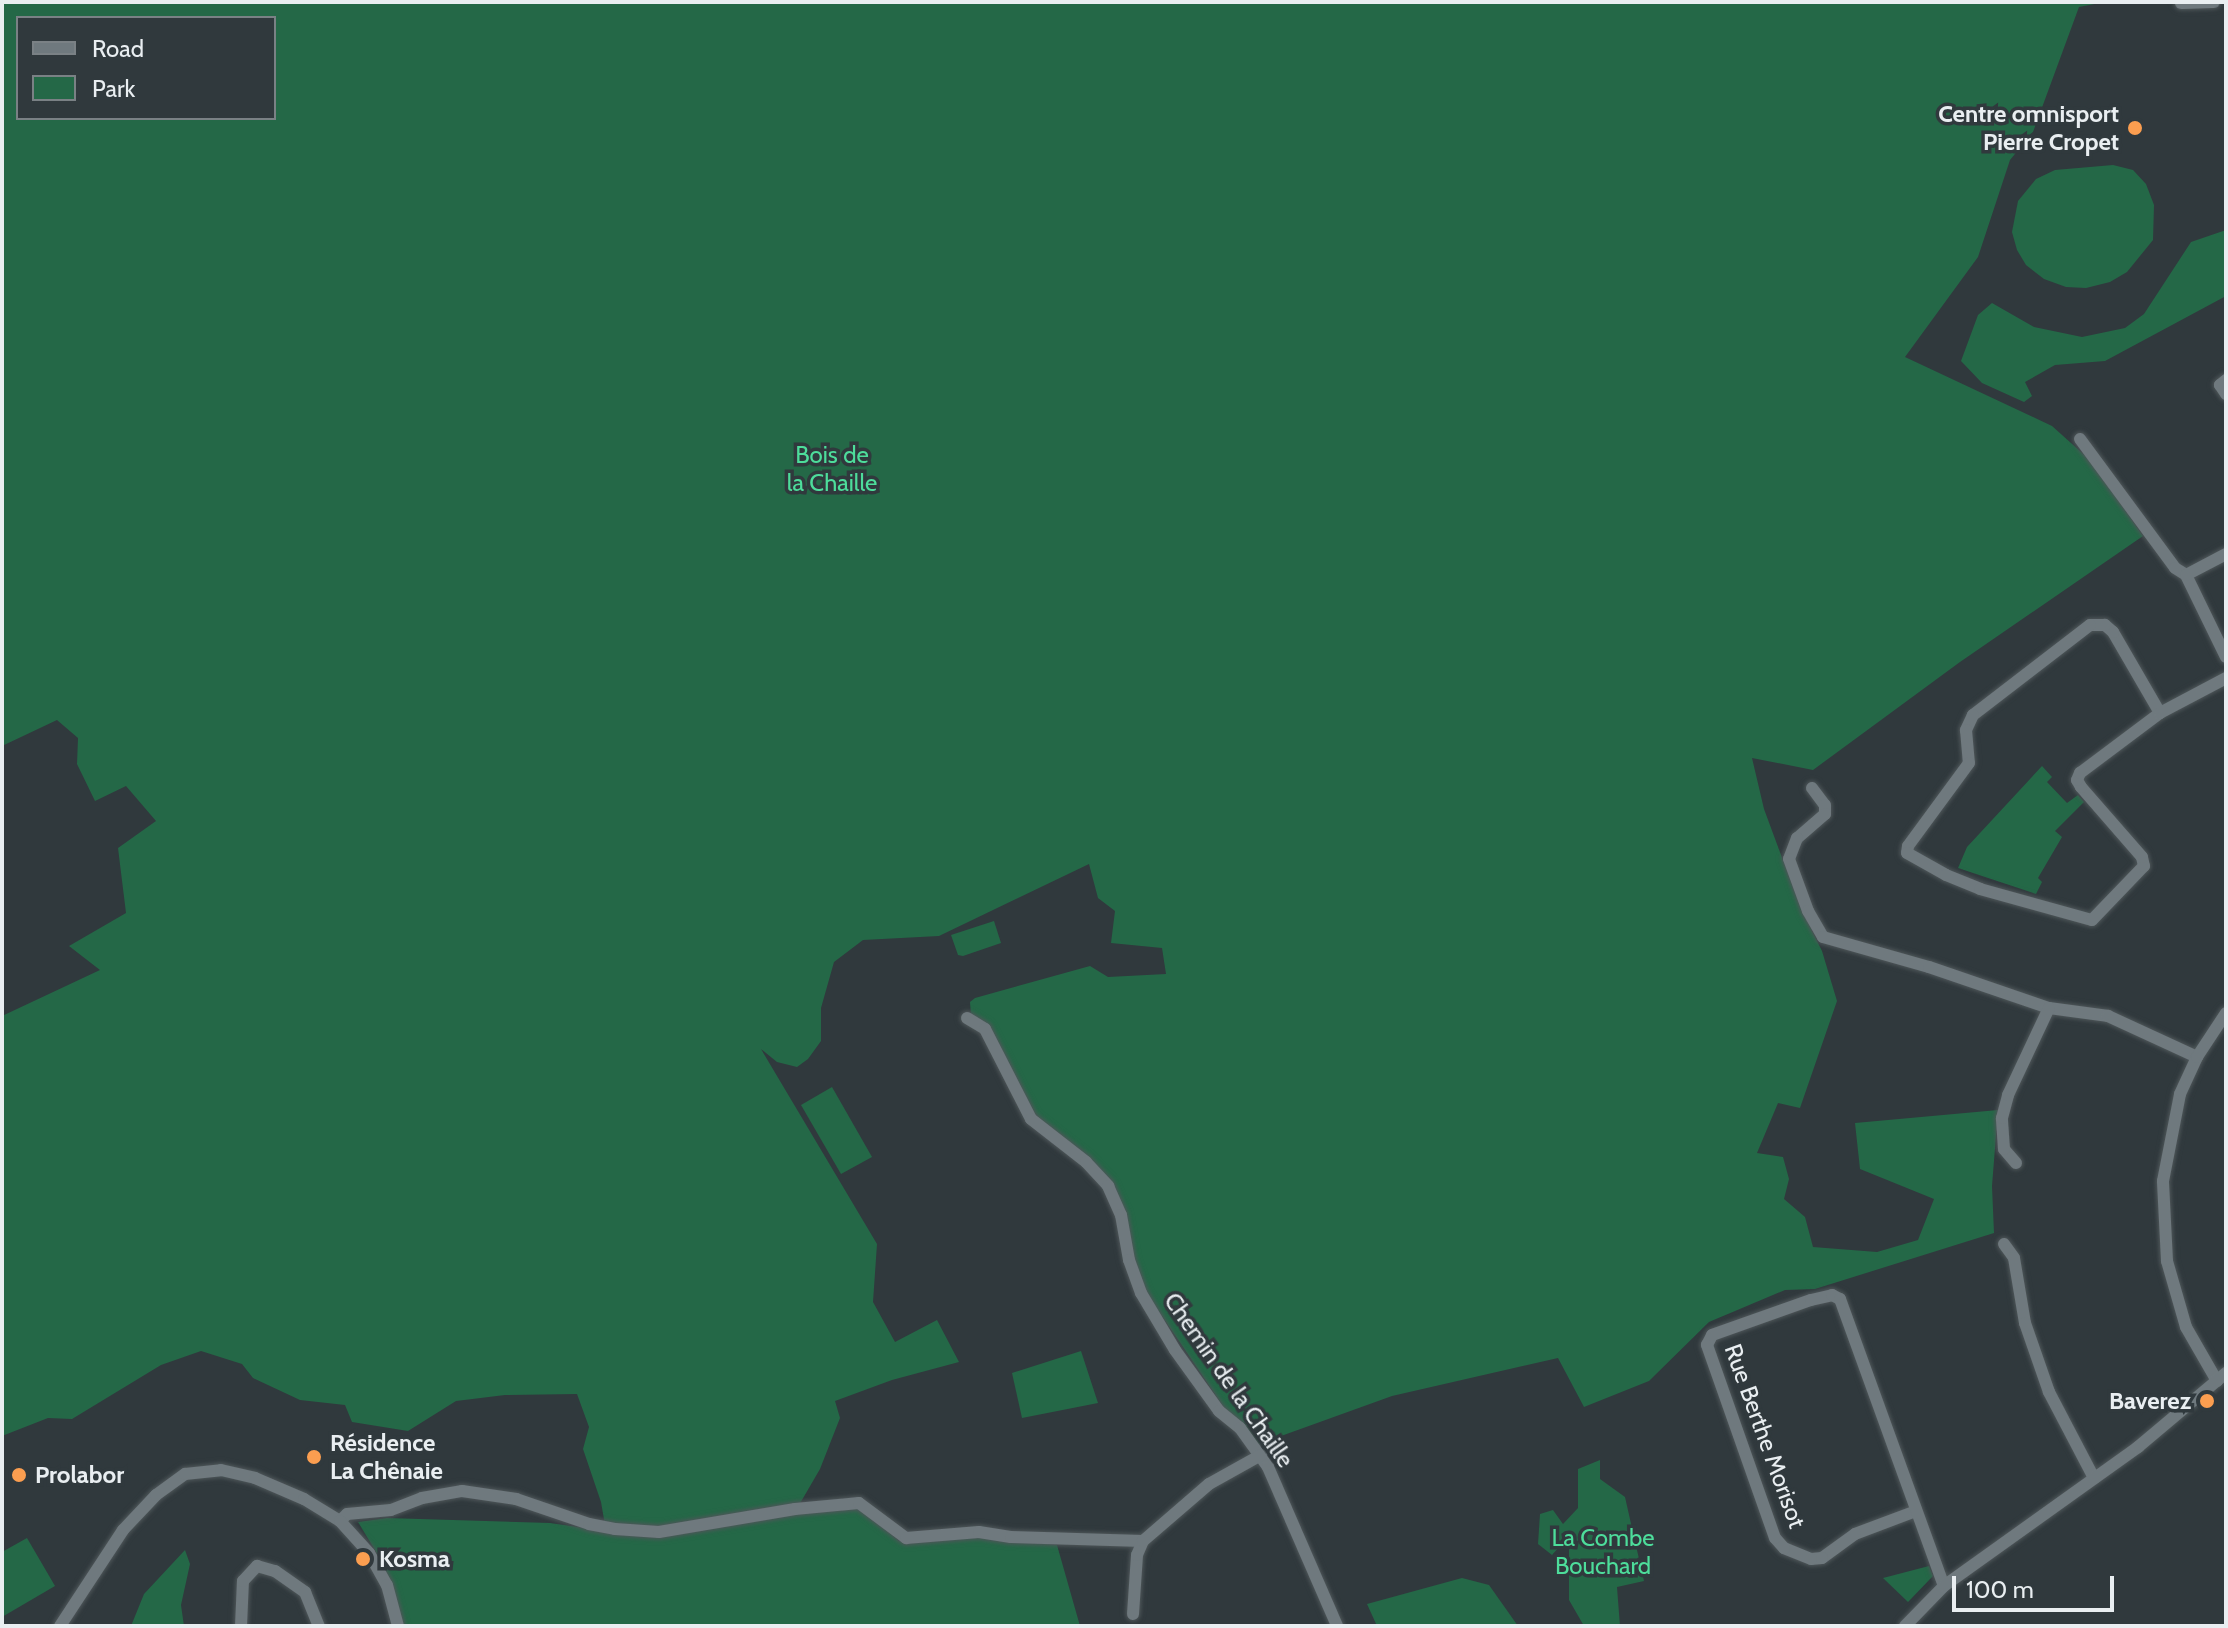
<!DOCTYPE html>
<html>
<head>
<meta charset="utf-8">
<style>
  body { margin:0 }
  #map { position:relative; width:2228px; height:1628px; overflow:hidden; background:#30393d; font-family:Cabin,sans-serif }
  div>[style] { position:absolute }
  .green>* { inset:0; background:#246847 }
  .roads { filter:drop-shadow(0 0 2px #4e5659) drop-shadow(0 0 2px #4e5659) }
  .minor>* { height:12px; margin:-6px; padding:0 6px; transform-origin:6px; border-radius:6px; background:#6f797e }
  .dots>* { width:22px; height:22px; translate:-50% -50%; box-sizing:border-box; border:4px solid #30393d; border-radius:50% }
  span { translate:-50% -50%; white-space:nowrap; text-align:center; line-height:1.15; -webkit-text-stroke:7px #30393d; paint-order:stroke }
  .poi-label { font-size:24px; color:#e9eef1; font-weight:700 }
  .right { translate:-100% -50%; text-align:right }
  .left { translate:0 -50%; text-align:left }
  .park-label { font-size:24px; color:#4ddd9b }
  .street-label { font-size:24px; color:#e9eef1 }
  .frame { position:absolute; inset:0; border:4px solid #e9eef1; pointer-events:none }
  .legend { position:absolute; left:16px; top:16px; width:260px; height:104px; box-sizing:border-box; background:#30393d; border:2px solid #7a8185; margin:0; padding:10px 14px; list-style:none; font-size:24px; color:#e9eef1 }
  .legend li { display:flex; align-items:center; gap:16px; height:40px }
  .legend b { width:40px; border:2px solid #7a8185 }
  .scale { position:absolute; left:1952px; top:1576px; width:162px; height:36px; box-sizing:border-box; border:4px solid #e9eef1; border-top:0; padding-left:10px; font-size:24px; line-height:28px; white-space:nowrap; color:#e9eef1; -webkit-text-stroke:6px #30393d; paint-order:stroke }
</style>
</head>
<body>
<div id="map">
  <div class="green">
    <div style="clip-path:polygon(evenodd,2px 2px,2105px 2px,2079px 7px,2033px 132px,2010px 160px,1978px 257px,1905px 357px,2052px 426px,2090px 460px,2143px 536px,1960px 662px,1813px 770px,1752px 758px,1764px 809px,1801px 909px,1822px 951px,1837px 1001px,1800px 1108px,1778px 1103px,1757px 1153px,1783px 1157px,1789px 1179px,1784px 1199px,1805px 1217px,1813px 1247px,1877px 1252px,1918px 1240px,1934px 1199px,1860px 1169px,1855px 1123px,1998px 1110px,1992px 1186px,1994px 1233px,1815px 1289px,1785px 1290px,1709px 1322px,1649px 1381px,1584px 1407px,1558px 1358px,1392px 1396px,1259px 1444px,1223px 1406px,1145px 1291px,1133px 1260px,1119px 1200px,1023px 1102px,971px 1016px,970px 1002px,975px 998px,1090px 966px,1108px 977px,1166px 974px,1162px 948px,1111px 943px,1115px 911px,1098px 898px,1089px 864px,939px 936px,863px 940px,834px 962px,821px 1008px,821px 1041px,808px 1059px,797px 1067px,777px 1062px,761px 1049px,877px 1244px,873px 1302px,895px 1342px,937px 1320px,959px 1362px,892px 1380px,835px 1401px,840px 1418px,820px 1469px,795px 1512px,859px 1507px,899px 1541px,978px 1537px,1057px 1545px,1080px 1626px,403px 1626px,384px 1565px,358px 1522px,387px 1518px,550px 1523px,606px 1531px,601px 1502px,583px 1449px,589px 1427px,577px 1394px,505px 1395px,456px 1401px,408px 1431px,352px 1422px,345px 1405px,300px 1400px,253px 1378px,242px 1364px,201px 1351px,161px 1365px,72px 1419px,48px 1418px,2px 1436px,2px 1016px,100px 970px,69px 946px,126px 913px,118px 848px,156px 821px,126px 786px,95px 801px,77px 764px,78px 738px,57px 720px,2px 746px,2px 2px,18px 18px,274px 18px,274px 118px,18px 118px,18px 18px)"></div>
    <div style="clip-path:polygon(2113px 165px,2133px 170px,2146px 184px,2154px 205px,2153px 240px,2127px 272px,2110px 282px,2086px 288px,2066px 287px,2044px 279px,2026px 265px,2017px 250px,2012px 232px,2018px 201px,2036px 179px,2055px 170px)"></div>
    <div style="clip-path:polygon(2226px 230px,2226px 296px,2105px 361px,2055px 365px,2025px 382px,2032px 396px,2024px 402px,1982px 383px,1961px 361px,1978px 315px,1992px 303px,2034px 327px,2082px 337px,2125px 328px,2144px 314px,2191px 242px)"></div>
    <div style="clip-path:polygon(2042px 766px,2052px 777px,2047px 782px,2067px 803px,2078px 795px,2084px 802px,2055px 831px,2062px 837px,2038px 878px,2042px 882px,2036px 894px,1958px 868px,1967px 847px)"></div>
    <div style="clip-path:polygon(994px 921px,1001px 943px,963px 956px,958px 955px,951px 935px)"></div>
    <div style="clip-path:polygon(832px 1087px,872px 1157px,841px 1174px,801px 1105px)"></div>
    <div style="clip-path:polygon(1081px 1351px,1098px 1403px,1022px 1418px,1012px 1373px)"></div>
    <div style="clip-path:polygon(1600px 1460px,1600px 1479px,1625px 1497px,1644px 1581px,1617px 1587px,1620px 1626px,1584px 1626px,1569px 1600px,1569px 1536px,1552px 1555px,1538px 1544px,1540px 1514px,1553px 1510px,1563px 1524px,1578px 1508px,1578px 1469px)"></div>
    <div style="clip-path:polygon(27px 1538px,55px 1586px,2px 1617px,2px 1552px)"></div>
    <div style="clip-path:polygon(185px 1550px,190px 1564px,181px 1605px,184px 1626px,131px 1626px,144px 1594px)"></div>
    <div style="clip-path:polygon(1929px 1566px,1933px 1576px,1908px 1602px,1883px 1578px)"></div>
    <div style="clip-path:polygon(1462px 1578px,1489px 1585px,1518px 1626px,1377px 1626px,1367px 1604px)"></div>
  </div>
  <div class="roads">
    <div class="minor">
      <div style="left:2181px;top:3px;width:33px;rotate:-2deg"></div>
      <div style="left:2226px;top:380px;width:8px;rotate:140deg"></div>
      <div style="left:2220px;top:385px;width:11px;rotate:56deg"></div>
      <div style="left:2080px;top:439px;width:160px;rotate:53.6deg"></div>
      <div style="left:2175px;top:568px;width:13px;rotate:32deg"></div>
      <div style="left:2186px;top:575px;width:91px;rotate:64deg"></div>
      <div style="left:2186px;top:575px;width:45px;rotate:-27.7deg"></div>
      <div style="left:2160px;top:713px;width:94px;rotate:-120.1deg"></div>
      <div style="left:2113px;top:632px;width:11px;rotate:-139deg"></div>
      <div style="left:2105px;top:625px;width:15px;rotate:180deg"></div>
      <div style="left:2090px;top:625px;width:148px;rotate:142.4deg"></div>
      <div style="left:1973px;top:715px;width:17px;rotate:115deg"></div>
      <div style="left:1966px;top:730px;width:33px;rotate:85deg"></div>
      <div style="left:1969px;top:763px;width:103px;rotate:126.3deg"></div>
      <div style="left:1908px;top:846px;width:7px;rotate:98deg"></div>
      <div style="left:1907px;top:853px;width:45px;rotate:29.4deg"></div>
      <div style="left:1946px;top:875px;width:37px;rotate:22deg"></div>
      <div style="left:1980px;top:889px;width:116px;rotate:15.5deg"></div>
      <div style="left:2092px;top:920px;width:75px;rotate:-46.1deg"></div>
      <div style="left:2144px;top:866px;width:9px;rotate:-103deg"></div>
      <div style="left:2142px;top:857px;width:93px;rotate:-131.1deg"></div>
      <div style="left:2081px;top:787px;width:8px;rotate:-120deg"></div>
      <div style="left:2077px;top:780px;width:8px;rotate:-67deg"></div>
      <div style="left:2080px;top:773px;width:100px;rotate:-36.9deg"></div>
      <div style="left:2160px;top:713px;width:75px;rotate:-27.9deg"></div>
      <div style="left:1812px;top:788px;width:21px;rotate:53deg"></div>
      <div style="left:1825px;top:805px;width:9px;rotate:90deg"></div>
      <div style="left:1825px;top:814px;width:37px;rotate:139deg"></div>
      <div style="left:1797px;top:838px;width:22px;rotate:111deg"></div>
      <div style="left:1789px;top:859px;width:55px;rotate:69.9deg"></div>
      <div style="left:1808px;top:911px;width:30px;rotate:60deg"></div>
      <div style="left:1823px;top:937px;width:110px;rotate:15.8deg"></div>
      <div style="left:1929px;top:967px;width:127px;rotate:18.9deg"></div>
      <div style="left:2049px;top:1008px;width:60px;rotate:7.7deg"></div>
      <div style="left:2108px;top:1016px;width:98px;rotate:24.7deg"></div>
      <div style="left:967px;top:1018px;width:21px;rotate:31deg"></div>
      <div style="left:985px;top:1029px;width:101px;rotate:62.9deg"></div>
      <div style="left:1031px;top:1119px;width:70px;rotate:38deg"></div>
      <div style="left:1086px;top:1162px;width:33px;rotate:47deg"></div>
      <div style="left:1108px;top:1186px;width:32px;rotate:66deg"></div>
      <div style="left:1121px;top:1215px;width:46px;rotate:79.9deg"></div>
      <div style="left:1129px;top:1260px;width:35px;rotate:70deg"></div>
      <div style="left:1141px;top:1293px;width:66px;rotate:59.2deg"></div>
      <div style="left:1175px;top:1350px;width:75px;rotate:54.2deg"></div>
      <div style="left:1219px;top:1411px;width:27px;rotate:39deg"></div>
      <div style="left:1240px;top:1428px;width:48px;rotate:54.3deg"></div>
      <div style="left:1268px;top:1467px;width:173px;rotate:66.5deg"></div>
      <div style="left:2016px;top:1163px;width:18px;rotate:-131deg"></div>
      <div style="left:2004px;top:1149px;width:31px;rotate:-94deg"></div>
      <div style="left:2002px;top:1118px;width:24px;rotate:-75deg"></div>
      <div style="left:2008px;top:1095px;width:96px;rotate:-64.8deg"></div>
      <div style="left:2004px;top:1244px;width:17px;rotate:54deg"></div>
      <div style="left:2014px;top:1258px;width:66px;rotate:80.4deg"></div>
      <div style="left:2025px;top:1323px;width:73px;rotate:70.8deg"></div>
      <div style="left:2049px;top:1392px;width:97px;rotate:62.4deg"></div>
      <div style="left:2217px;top:1381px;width:62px;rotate:-119.9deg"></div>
      <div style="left:2186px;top:1327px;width:69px;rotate:-106.1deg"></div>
      <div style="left:2167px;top:1261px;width:80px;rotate:-92.9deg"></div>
      <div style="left:2163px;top:1181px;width:89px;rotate:-78.9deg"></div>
      <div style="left:2180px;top:1094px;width:41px;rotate:-65.3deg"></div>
      <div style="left:2197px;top:1057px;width:53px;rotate:-56.6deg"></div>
      <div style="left:1916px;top:1511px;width:65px;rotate:159.3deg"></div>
      <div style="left:1855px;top:1534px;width:41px;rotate:144deg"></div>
      <div style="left:1822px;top:1558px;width:11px;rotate:175deg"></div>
      <div style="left:1811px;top:1559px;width:29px;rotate:-158deg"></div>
      <div style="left:1784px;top:1548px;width:13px;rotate:-132deg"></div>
      <div style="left:1775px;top:1538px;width:205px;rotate:-109.4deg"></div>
      <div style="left:1707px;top:1345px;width:11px;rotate:-63deg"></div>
      <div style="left:1712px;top:1335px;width:105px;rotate:-19.5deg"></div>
      <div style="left:1811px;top:1300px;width:22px;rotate:-13deg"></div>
      <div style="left:1832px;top:1295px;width:9px;rotate:27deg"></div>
      <div style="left:1840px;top:1299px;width:305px;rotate:70.1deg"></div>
      <div style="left:340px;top:1521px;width:10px;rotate:-45deg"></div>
      <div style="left:347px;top:1514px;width:44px;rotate:-5.2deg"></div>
      <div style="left:391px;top:1510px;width:33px;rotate:-21deg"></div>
      <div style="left:422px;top:1498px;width:41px;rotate:-9.9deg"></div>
      <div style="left:462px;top:1491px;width:55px;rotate:8.4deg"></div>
      <div style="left:516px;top:1499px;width:77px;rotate:18.9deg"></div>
      <div style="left:589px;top:1524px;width:26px;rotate:11deg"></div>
      <div style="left:615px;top:1529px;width:44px;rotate:3.9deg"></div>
      <div style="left:659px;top:1532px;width:138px;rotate:-9.6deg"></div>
      <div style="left:795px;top:1509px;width:64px;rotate:-5.4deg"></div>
      <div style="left:859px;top:1503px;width:59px;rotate:36.7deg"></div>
      <div style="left:906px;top:1538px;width:73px;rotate:-4.7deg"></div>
      <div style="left:979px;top:1532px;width:32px;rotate:9deg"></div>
      <div style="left:1011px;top:1537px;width:132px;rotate:1.7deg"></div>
      <div style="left:1133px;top:1614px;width:59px;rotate:-86.1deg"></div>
      <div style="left:1137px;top:1555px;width:15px;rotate:-67deg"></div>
      <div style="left:1143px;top:1541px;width:87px;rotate:-40.8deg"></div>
      <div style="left:1209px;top:1484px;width:60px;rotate:-29.1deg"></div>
      <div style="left:60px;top:1626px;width:115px;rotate:-56.7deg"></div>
      <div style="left:123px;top:1530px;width:48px;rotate:-46.7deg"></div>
      <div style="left:156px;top:1495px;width:36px;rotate:-36deg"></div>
      <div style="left:185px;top:1474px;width:36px;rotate:-6deg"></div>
      <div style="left:221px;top:1470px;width:35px;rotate:13deg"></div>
      <div style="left:255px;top:1478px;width:53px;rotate:23.2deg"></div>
      <div style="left:304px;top:1499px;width:42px;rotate:31.4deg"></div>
      <div style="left:340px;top:1521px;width:43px;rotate:47.8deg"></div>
      <div style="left:369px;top:1553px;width:37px;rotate:61deg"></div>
      <div style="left:387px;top:1585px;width:42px;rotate:75deg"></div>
      <div style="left:241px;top:1626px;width:45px;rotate:-87.5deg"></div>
      <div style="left:243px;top:1581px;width:21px;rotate:-47deg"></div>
      <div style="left:257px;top:1566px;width:19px;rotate:16deg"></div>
      <div style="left:275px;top:1571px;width:37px;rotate:35deg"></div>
      <div style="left:305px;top:1592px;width:37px;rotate:68deg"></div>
      <div style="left:1905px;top:1626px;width:56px;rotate:-45.7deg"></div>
      <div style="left:1944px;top:1586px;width:239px;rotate:-35.6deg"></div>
      <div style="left:2138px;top:1447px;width:115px;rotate:-40.1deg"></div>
    </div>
  </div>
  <div class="dots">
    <div style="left:2135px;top:128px;background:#fb9e50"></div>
    <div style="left:2207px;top:1401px;background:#fb9e50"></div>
    <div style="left:314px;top:1457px;background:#fb9e50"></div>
    <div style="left:19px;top:1475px;background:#fb9e50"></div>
    <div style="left:363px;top:1559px;background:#fb9e50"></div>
  </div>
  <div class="poi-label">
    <span class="right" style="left:2119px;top:128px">Centre omnisport<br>Pierre Cropet</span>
    <span class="right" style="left:2191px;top:1401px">Baverez</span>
    <span class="left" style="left:330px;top:1457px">Résidence<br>La Chênaie</span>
    <span class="left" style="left:35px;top:1475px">Prolabor</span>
    <span class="left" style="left:379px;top:1559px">Kosma</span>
  </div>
  <div class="park-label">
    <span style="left:832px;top:469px">Bois de<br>la Chaille</span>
    <span style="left:1603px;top:1552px">La Combe<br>Bouchard</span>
  </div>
  <div class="street-label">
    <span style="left:1229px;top:1380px;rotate:55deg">Chemin de la Chaille</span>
    <span style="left:1765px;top:1436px;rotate:70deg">Rue Berthe Morisot</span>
  </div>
  <div class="frame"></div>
  <ul class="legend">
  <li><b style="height:10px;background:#6f797e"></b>Road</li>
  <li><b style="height:22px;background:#246847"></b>Park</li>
  </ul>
  <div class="scale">100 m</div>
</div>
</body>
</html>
